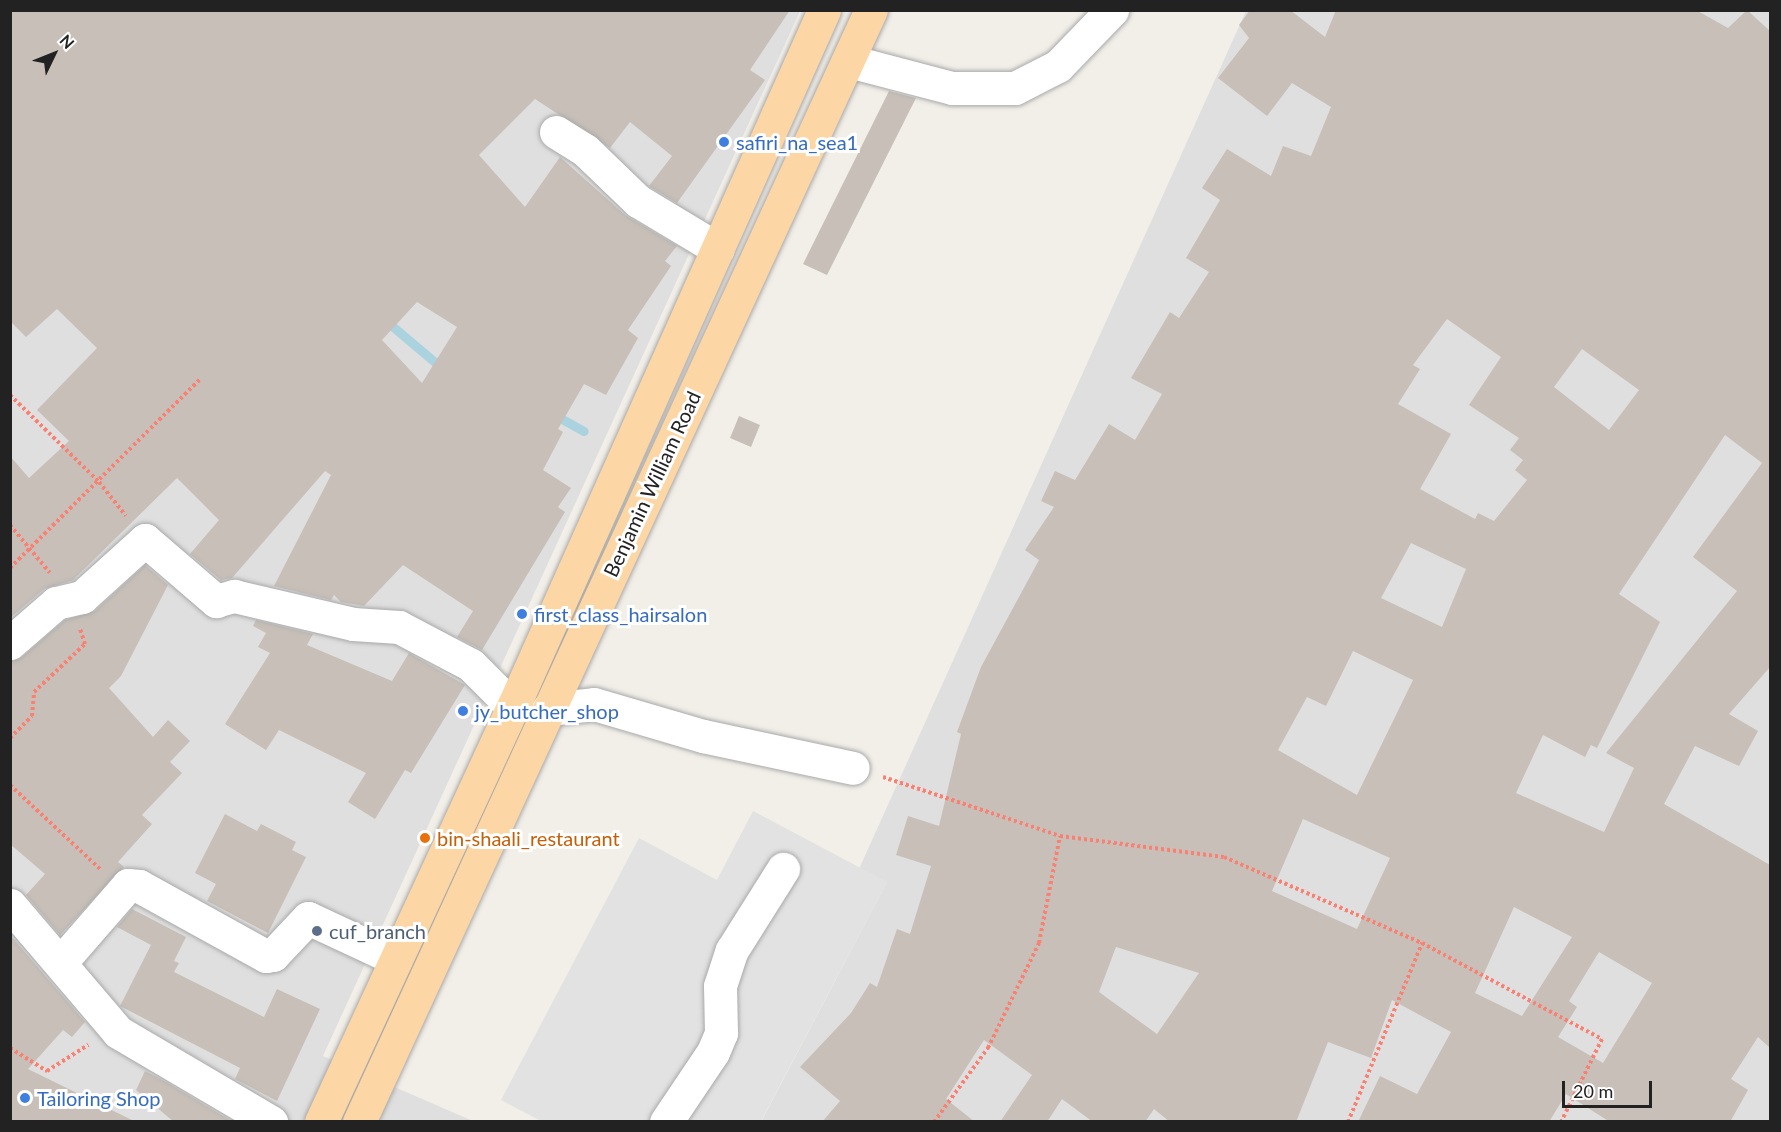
<!DOCTYPE html>
<html>
<head>
<meta charset="utf-8">
<style>
  body { margin:0 }
  #map { position:relative; width:1781px; height:1132px; overflow:hidden; background:#f2efe9; font-family:Lato,sans-serif }
  div>[style] { position:absolute }
  .residential>* { inset:0; background:#e0dfdf }
  .parking>* { inset:0; background:#e2e2e2 }
  .stream>* { height:9px; margin:-4.5px; padding:0 4.5px; transform-origin:4.5px; border-radius:4.5px; background:#aad3df }
  .building>* { inset:0; background:#c7bfb8 }
  .path>* { height:4px; margin-top:-2px; transform-origin:0; background:repeating-linear-gradient(90deg,#fa8072 0 3px,transparent 0 6px) }
  .roads { filter:drop-shadow(0 0 2px #a9a9a9) drop-shadow(0 0 2px #a9a9a9) }
  .minor>* { height:33px; margin:-16.5px; padding:0 16.5px; transform-origin:16.5px; border-radius:16.5px; background:#fff }
  .major>* { height:33px; margin:-16.5px; padding:0 16.5px; transform-origin:16.5px; border-radius:16.5px; background:#fcd6a4 }
  .dots>* { width:16px; height:16px; translate:-50% -50%; box-sizing:border-box; border:3px solid #fff; border-radius:50% }
  span { translate:-50% -50%; white-space:nowrap; text-align:center; line-height:1.15; -webkit-text-stroke:6px #fff; paint-order:stroke }
  .shop-label { font-size:20px; color:#366cbe }
  .left { translate:0 -50%; text-align:left }
  .street-label { font-size:20px; color:#222 }
  .food-label { font-size:20px; color:#c56008 }
  .service-label { font-size:20px; color:#4e5e75 }
  .frame { position:absolute; inset:0; border:12px solid #222; pointer-events:none }
  .north { position:absolute; left:24px; top:24px; width:60px; height:60px; -webkit-text-stroke:4px #fff; paint-order:stroke; rotate:47deg; font-size:16px; font-weight:700; line-height:24px; text-align:center; color:#222 }
  .north::after { content:''; display:block; margin:auto; width:21px; height:27px; background:#222; clip-path:polygon(50% 0,100% 100%,50% 72%,0 100%) }
  .scale { position:absolute; left:1562px; top:1081px; width:90px; height:27px; box-sizing:border-box; border:3px solid #222; border-top:0; padding-left:8px; font-size:18px; line-height:21px; white-space:nowrap; color:#222; -webkit-text-stroke:4px #fff; paint-order:stroke }
</style>
</head>
<body>
<div id="map">
  <div class="residential">
    <div style="clip-path:polygon(10px 11px,800px 11px,323px 1056px,473px 1121px,11px 1121px)"></div>
    <div style="clip-path:polygon(1246px 11px,1770px 11px,1770px 1121px,761px 1122px,887px 882px,859px 869px)"></div>
  </div>
  <div class="parking">
    <div style="clip-path:polygon(753px 811px,887px 882px,761px 1121px,541px 1121px,501px 1100px,639px 838px,717px 880px)"></div>
  </div>
  <div class="stream">
    <div style="left:385px;top:320px;width:76px;rotate:40.2deg"></div>
    <div style="left:553px;top:414px;width:35px;rotate:29deg"></div>
  </div>
  <div class="building">
    <div style="clip-path:polygon(evenodd,10px 10px,790px 10px,750px 70px,765px 80px,677px 203px,649px 186px,672px 156px,630px 122px,610px 148px,535px 99px,479px 155px,525px 207px,560px 157px,625px 215px,677px 246px,665px 261px,671px 266px,628px 330px,638px 338px,606px 395px,584px 384px,558px 429px,563px 432px,543px 470px,571px 488px,558px 507px,565px 512px,482px 650px,457px 637px,473px 611px,403px 565px,364px 606px,341px 602px,334px 595px,331px 600px,274px 586px,331px 475px,325px 471px,232px 578px,221px 580px,190px 554px,219px 520px,177px 478px,73px 580px,44px 589px,10px 618px,10px 456px,29px 478px,69px 441px,37px 410px,97px 348px,57px 309px,26px 337px,10px 321px,10px 10px,417px 302px,457px 327px,422px 383px,382px 340px,417px 302px)"></div>
    <div style="clip-path:polygon(evenodd,1250px 10px,1290px 10px,1325px 37px,1336px 10px,1696px 10px,1728px 28px,1747px 10px,1770px 31px,1770px 667px,1729px 714px,1758px 731px,1739px 766px,1695px 746px,1664px 804px,1770px 865px,1770px 1048px,1758px 1037px,1731px 1079px,1748px 1090px,1730px 1122px,1610px 1122px,1566px 1094px,1549px 1122px,1358px 1122px,1380px 1076px,1417px 1094px,1451px 1032px,1392px 1000px,1371px 1058px,1328px 1042px,1296px 1122px,1170px 1122px,1154px 1109px,1145px 1122px,1093px 1122px,1062px 1099px,1047px 1122px,1000px 1122px,1032px 1075px,984px 1040px,946px 1099px,975px 1122px,822px 1122px,840px 1101px,800px 1067px,851px 1013px,870px 983px,877px 987px,897px 929px,910px 934px,931px 866px,896px 855px,908px 816px,939px 826px,961px 734px,957px 732px,981px 667px,1039px 560px,1025px 550px,1054px 507px,1041px 501px,1055px 471px,1075px 480px,1109px 424px,1135px 440px,1162px 394px,1131px 378px,1170px 312px,1179px 318px,1209px 272px,1186px 258px,1220px 200px,1202px 188px,1227px 149px,1271px 176px,1283px 146px,1311px 156px,1331px 107px,1292px 83px,1267px 116px,1218px 78px,1249px 38px,1239px 25px,1250px 10px,1447px 319px,1501px 357px,1469px 405px,1519px 438px,1510px 450px,1523px 460px,1515px 470px,1527px 480px,1494px 521px,1478px 513px,1475px 519px,1420px 489px,1451px 434px,1398px 404px,1420px 369px,1413px 365px,1447px 319px,1250px 10px,1582px 349px,1639px 390px,1609px 430px,1554px 387px,1582px 349px,1250px 10px,1725px 435px,1762px 463px,1693px 557px,1737px 591px,1606px 753px,1634px 768px,1604px 832px,1516px 793px,1543px 735px,1585px 757px,1591px 745px,1597px 748px,1660px 622px,1619px 594px,1725px 435px,1250px 10px,1411px 543px,1466px 569px,1442px 627px,1381px 598px,1411px 543px,1250px 10px,1353px 651px,1413px 680px,1357px 795px,1278px 750px,1307px 697px,1326px 706px,1353px 651px,1250px 10px,1303px 819px,1390px 858px,1357px 929px,1272px 891px,1303px 819px,1250px 10px,1514px 907px,1572px 937px,1522px 1016px,1475px 993px,1514px 907px,1250px 10px,1116px 947px,1199px 973px,1157px 1034px,1099px 992px,1116px 947px,1250px 10px,1599px 952px,1652px 983px,1603px 1063px,1558px 1037px,1577px 1007px,1569px 1001px,1599px 952px)"></div>
    <div style="clip-path:polygon(889px 91px,916px 98px,827px 275px,803px 264px)"></div>
    <div style="clip-path:polygon(739px 416px,760px 425px,751px 447px,730px 438px)"></div>
    <div style="clip-path:polygon(145px 565px,168px 585px,121px 676px,109px 688px,153px 737px,168px 720px,190px 741px,170px 762px,182px 773px,142px 815px,152px 824px,118px 862px,124px 867px,60px 935px,26px 895px,45px 874px,10px 844px,10px 661px,22px 657px,65px 620px,95px 611px)"></div>
    <div style="clip-path:polygon(256px 620px,313px 634px,307px 645px,392px 681px,409px 653px,465px 685px,411px 773px,405px 770px,375px 819px,348px 802px,366px 773px,279px 730px,266px 750px,225px 724px,270px 653px,258px 647px,266px 633px,253px 626px)"></div>
    <div style="clip-path:polygon(225px 814px,257px 831px,261px 824px,296px 842px,292px 850px,306px 857px,268px 933px,207px 901px,216px 884px,195px 873px)"></div>
    <div style="clip-path:polygon(132px 909px,186px 937px,174px 961px,179px 963px,174px 972px,264px 1017px,277px 989px,320px 1009px,277px 1101px,235px 1079px,240px 1068px,120px 1006px,151px 945px,117px 927px)"></div>
    <div style="clip-path:polygon(10px 935px,85px 1022px,72px 1037px,63px 1030px,28px 1069px,136px 1122px,10px 1122px)"></div>
    <div style="clip-path:polygon(145px 1071px,166px 1082px,233px 1122px,174px 1122px,136px 1090px)"></div>
  </div>
  <div class="path">
    <div style="left:10px;top:395px;width:124px;rotate:44.3deg"></div>
    <div style="left:99px;top:482px;width:43px;rotate:51.5deg"></div>
    <div style="left:10px;top:525px;width:62px;rotate:50.2deg"></div>
    <div style="left:10px;top:568px;width:269px;rotate:-44.8deg"></div>
    <div style="left:10px;top:738px;width:31px;rotate:-45deg"></div>
    <div style="left:32px;top:716px;width:24px;rotate:-85deg"></div>
    <div style="left:34px;top:692px;width:70px;rotate:-43.3deg"></div>
    <div style="left:85px;top:644px;width:16px;rotate:-108deg"></div>
    <div style="left:883px;top:777px;width:187px;rotate:18.4deg"></div>
    <div style="left:1060px;top:836px;width:165px;rotate:7.3deg"></div>
    <div style="left:1224px;top:857px;width:216px;rotate:23.5deg"></div>
    <div style="left:1422px;top:943px;width:204px;rotate:28.1deg"></div>
    <div style="left:1602px;top:1039px;width:93px;rotate:116.3deg"></div>
    <div style="left:10px;top:785px;width:123px;rotate:43deg"></div>
    <div style="left:10px;top:1048px;width:44px;rotate:31.9deg"></div>
    <div style="left:47px;top:1071px;width:49px;rotate:-32.4deg"></div>
    <div style="left:934px;top:1122px;width:92px;rotate:-53.9deg"></div>
    <div style="left:988px;top:1048px;width:117px;rotate:-64.1deg"></div>
    <div style="left:1039px;top:943px;width:109px;rotate:-78.9deg"></div>
    <div style="left:1348px;top:1122px;width:194px;rotate:-67.5deg"></div>
  </div>
  <div class="roads">
    <div class="minor">
      <div style="left:849px;top:61px;width:106px;rotate:14.7deg"></div>
      <div style="left:952px;top:88px;width:63px"></div>
      <div style="left:1015px;top:88px;width:48px;rotate:-27.1deg"></div>
      <div style="left:1058px;top:66px;width:78px;rotate:-46deg"></div>
      <div style="left:556px;top:132px;width:34px;rotate:32deg"></div>
      <div style="left:585px;top:150px;width:74px;rotate:43.9deg"></div>
      <div style="left:638px;top:201px;width:93px;rotate:31deg"></div>
      <div style="left:10px;top:643px;width:61px;rotate:-41deg"></div>
      <div style="left:56px;top:603px;width:27px;rotate:-13deg"></div>
      <div style="left:82px;top:597px;width:85px;rotate:-42.1deg"></div>
      <div style="left:145px;top:540px;width:94px;rotate:40.7deg"></div>
      <div style="left:216px;top:601px;width:19px;rotate:-16deg"></div>
      <div style="left:234px;top:596px;width:122px;rotate:13.2deg"></div>
      <div style="left:353px;top:624px;width:46px;rotate:3.7deg"></div>
      <div style="left:399px;top:627px;width:81px;rotate:27.8deg"></div>
      <div style="left:471px;top:665px;width:59px;rotate:45deg"></div>
      <div style="left:548px;top:709px;width:46px;rotate:-6.2deg"></div>
      <div style="left:594px;top:704px;width:114px;rotate:16.4deg"></div>
      <div style="left:703px;top:736px;width:153px;rotate:12deg"></div>
      <div style="left:10px;top:905px;width:167px;rotate:49.6deg"></div>
      <div style="left:118px;top:1032px;width:178px;rotate:30.5deg"></div>
      <div style="left:61px;top:962px;width:102px;rotate:-49deg"></div>
      <div style="left:128px;top:885px;width:11px;rotate:5deg"></div>
      <div style="left:139px;top:886px;width:145px;rotate:28.9deg"></div>
      <div style="left:266px;top:956px;width:7px;rotate:-8deg"></div>
      <div style="left:273px;top:955px;width:51px;rotate:-46.6deg"></div>
      <div style="left:308px;top:918px;width:97px;rotate:25deg"></div>
      <div style="left:666px;top:1122px;width:84px;rotate:-56.1deg"></div>
      <div style="left:713px;top:1052px;width:21px;rotate:-67deg"></div>
      <div style="left:721px;top:1033px;width:47px;rotate:-91.2deg"></div>
      <div style="left:720px;top:986px;width:38px;rotate:-72deg"></div>
      <div style="left:732px;top:950px;width:96px;rotate:-57.8deg"></div>
    </div>
    <div class="major">
      <div style="left:321px;top:1122px;width:457px;rotate:-65.2deg"></div>
      <div style="left:513px;top:707px;width:763px;rotate:-65.95deg"></div>
      <div style="left:359px;top:1122px;width:1224px;rotate:-65.28deg"></div>
    </div>
  </div>
  <div class="dots">
    <div style="left:724px;top:142px;background:#3f7fe0"></div>
    <div style="left:522px;top:614px;background:#3f7fe0"></div>
    <div style="left:463px;top:711px;background:#3f7fe0"></div>
    <div style="left:425px;top:838px;background:#e8710a"></div>
    <div style="left:317px;top:931px;background:#5c6f8a"></div>
    <div style="left:25px;top:1098px;background:#3f7fe0"></div>
  </div>
  <div class="shop-label">
    <span class="left" style="left:736px;top:142px">safiri_na_sea1</span>
    <span class="left" style="left:534px;top:614px">first_class_hairsalon</span>
    <span class="left" style="left:475px;top:711px">jy_butcher_shop</span>
    <span class="left" style="left:37px;top:1098px">Tailoring Shop</span>
  </div>
  <div class="street-label">
    <span style="left:652px;top:484px;rotate:-65deg">Benjamin William Road</span>
  </div>
  <div class="food-label">
    <span class="left" style="left:437px;top:838px">bin-shaali_restaurant</span>
  </div>
  <div class="service-label">
    <span class="left" style="left:329px;top:931px">cuf_branch</span>
  </div>
  <div class="frame"></div>
  <div class="north">N</div>
  <div class="scale">20 m</div>
</div>
</body>
</html>
